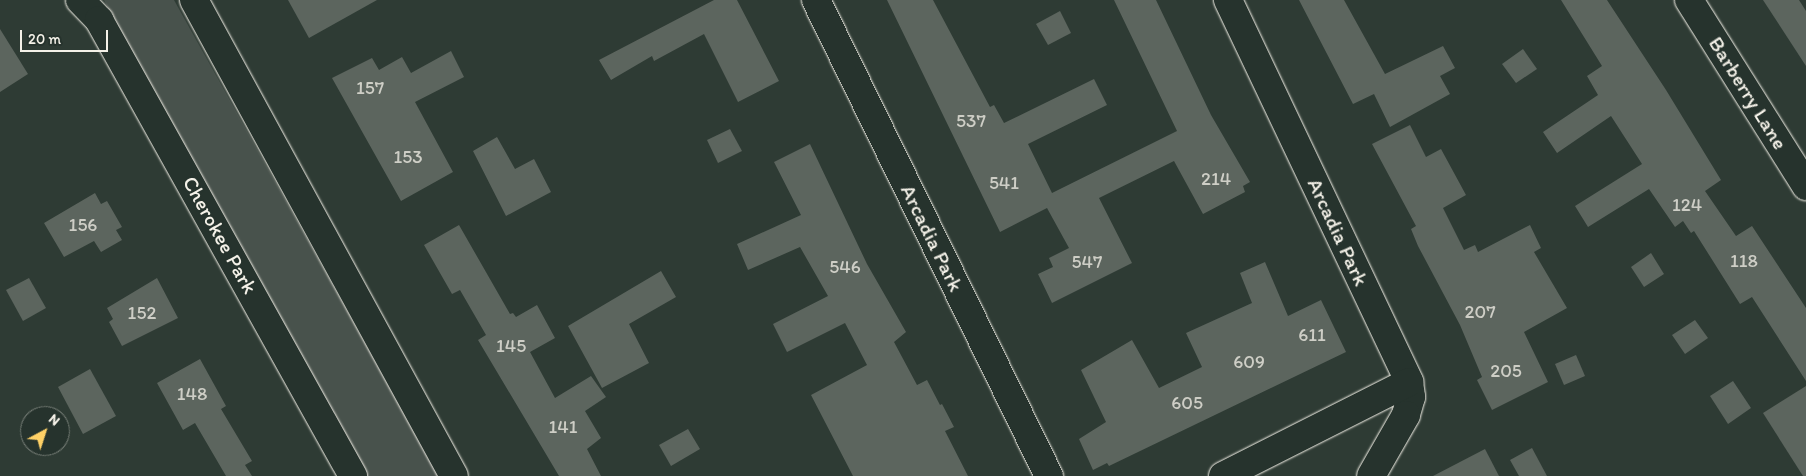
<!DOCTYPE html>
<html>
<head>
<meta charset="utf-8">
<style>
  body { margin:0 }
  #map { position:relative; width:1806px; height:476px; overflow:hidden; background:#2e3b34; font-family:Itim,sans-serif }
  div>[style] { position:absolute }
  .green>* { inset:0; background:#48524c }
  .building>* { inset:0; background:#5c655e }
  .roads { filter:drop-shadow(0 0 1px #f4f1e8) drop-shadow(0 0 1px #f4f1e8) }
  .minor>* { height:28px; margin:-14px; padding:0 14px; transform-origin:14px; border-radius:14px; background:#26332d }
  span { translate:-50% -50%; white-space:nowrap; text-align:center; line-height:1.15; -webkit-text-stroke:4px #26332d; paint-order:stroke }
  .number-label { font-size:19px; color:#cecec6 }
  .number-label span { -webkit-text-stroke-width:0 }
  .street-label { font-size:21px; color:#f4f1e8 }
  .north { position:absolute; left:20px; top:406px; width:50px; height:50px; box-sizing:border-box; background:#26332d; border:1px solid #787f78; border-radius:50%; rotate:40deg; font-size:14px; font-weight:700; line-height:20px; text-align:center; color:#f4f1e8 }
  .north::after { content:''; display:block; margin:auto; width:18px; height:22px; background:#ffd166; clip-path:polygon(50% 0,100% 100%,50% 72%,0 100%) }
  .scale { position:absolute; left:20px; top:30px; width:88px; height:22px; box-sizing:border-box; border:2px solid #f4f1e8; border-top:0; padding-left:6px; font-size:15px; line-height:18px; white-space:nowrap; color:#f4f1e8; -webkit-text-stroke:4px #26332d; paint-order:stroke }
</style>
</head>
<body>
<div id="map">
  <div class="green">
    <div style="clip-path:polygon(104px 0,174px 0,439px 476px,365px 476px)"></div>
  </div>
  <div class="building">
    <div style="clip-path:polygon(288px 0,377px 0,309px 38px)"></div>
    <div style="clip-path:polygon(714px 0,737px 0,779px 81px,738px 102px,704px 34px,654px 61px,652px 56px,611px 80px,599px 60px)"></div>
    <div style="clip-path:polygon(887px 0,933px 0,990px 107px,994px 105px,1004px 123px,1094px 79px,1107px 105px,1028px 144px,1052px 193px,1177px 131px,1114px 0,1156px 0,1211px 115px,1250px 182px,1243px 186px,1245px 192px,1203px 214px,1174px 161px,1099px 198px,1132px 263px,1052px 303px,1038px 274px,1053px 267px,1049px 258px,1069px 248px,1047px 208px,1000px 232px)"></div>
    <div style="clip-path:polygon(1299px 0,1344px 0,1385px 74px,1443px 46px,1455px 68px,1440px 76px,1450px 94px,1390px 127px,1374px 94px,1353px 104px)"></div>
    <div style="clip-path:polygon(1561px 0,1607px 0,1666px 90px,1721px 180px,1705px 191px,1736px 236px,1752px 226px,1806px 308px,1806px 381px,1752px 297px,1740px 304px,1694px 231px,1691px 233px,1683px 221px,1675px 227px,1649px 189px,1588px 227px,1575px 206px,1642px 164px,1611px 116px,1557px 153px,1543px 132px,1598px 95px,1587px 76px,1602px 66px)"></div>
    <div style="clip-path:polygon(1763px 0,1799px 0,1806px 11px,1806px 66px)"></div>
    <div style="clip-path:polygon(1060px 11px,1071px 33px,1048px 45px,1036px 24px)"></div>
    <div style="clip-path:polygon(0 29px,28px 74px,0 92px)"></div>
    <div style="clip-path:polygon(1523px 49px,1537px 69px,1516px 83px,1502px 64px)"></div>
    <div style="clip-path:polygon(451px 51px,464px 77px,415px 102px,453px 172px,401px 201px,332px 78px,372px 58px,379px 70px,402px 57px,411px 73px)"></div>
    <div style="clip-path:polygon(1410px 125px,1426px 157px,1441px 149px,1466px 195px,1443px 208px,1464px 250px,1475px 245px,1478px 252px,1530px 225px,1541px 248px,1534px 252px,1567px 308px,1524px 332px,1548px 382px,1492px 410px,1477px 380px,1482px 377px,1460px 325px,1418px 246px,1411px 229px,1416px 226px,1372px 144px)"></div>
    <div style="clip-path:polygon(730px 129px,742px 151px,718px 163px,707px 140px)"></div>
    <div style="clip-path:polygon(497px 137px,515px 169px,534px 159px,551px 192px,506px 216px,473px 151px)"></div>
    <div style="clip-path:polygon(810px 144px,867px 264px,906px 332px,894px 342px,917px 385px,927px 380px,940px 405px,942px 404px,954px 427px,945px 431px,968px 476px,853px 476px,811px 395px,867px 365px,845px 323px,787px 352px,773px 324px,828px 296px,800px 247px,748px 270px,737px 244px,801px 215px,774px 162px)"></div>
    <div style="clip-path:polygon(95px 193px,101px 204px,107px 201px,122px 227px,116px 230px,122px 240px,101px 252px,94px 241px,64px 257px,44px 223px)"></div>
    <div style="clip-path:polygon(459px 225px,510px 314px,513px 313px,516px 317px,537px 305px,555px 338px,530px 352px,555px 398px,591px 376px,606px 397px,585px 411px,601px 438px,587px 449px,601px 476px,559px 476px,478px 340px,486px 335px,460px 290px,452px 294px,424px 245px)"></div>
    <div style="clip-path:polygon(1651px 253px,1664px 274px,1644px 287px,1631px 267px)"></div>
    <div style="clip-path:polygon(1265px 262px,1288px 316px,1321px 300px,1346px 352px,1109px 466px,1107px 463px,1093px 470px,1079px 439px,1106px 422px,1081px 370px,1132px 340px,1159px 388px,1202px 367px,1186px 333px,1252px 303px,1240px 273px)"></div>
    <div style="clip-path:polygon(661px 271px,676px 297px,629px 324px,649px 363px,602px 388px,568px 326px)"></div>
    <div style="clip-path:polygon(29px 278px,46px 308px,23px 321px,6px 290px)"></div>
    <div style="clip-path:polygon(157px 278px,178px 318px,122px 346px,109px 322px,113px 319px,107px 308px)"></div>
    <div style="clip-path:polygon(1695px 320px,1708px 338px,1685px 354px,1672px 335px)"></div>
    <div style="clip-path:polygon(1576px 355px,1585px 376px,1564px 385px,1555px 364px)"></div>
    <div style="clip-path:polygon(200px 359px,226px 406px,221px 409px,252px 461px,245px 465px,252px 476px,226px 476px,195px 423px,183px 430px,157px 383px)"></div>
    <div style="clip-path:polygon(90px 369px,116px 416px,83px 434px,58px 387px)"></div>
    <div style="clip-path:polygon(1733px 381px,1751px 408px,1728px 424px,1710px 396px)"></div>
    <div style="clip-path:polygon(1806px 386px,1806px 476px,1803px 476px,1763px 413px)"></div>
    <div style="clip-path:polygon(688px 429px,700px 449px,671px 466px,659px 445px)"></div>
    <div style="clip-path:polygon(1532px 448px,1547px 476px,1519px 476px,1510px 460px)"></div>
    <div style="clip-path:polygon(1485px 449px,1499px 476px,1433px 476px)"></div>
  </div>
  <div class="roads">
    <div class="minor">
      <div style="left:80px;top:0;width:28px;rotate:46deg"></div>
      <div style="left:99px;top:20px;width:522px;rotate:60.88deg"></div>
      <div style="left:194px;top:0;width:542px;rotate:61.36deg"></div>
      <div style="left:816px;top:0;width:530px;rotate:63.92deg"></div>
      <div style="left:1228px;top:0;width:423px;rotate:64.6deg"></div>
      <div style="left:1409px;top:382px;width:15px;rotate:82deg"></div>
      <div style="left:1411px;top:397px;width:19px;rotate:106deg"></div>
      <div style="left:1406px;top:415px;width:70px;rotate:119.8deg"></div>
      <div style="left:1689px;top:0;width:220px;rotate:57.8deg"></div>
      <div style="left:1223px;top:476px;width:208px;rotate:-26.8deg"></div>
    </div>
  </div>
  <div class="number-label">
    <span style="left:370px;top:88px">157</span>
    <span style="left:971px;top:121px">537</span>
    <span style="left:408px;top:157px">153</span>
    <span style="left:1216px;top:179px">214</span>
    <span style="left:1004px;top:183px">541</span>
    <span style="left:1687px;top:205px">124</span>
    <span style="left:83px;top:225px">156</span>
    <span style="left:1744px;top:261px">118</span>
    <span style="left:1087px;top:262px">547</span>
    <span style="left:845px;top:267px">546</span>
    <span style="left:1480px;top:312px">207</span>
    <span style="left:142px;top:313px">152</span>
    <span style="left:1312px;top:335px">611</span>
    <span style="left:511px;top:346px">145</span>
    <span style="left:1249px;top:362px">609</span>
    <span style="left:1506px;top:371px">205</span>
    <span style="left:192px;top:394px">148</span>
    <span style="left:1187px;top:403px">605</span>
    <span style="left:563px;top:427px">141</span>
  </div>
  <div class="street-label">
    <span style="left:1748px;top:93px;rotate:58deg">Barberry Lane</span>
    <span style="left:1338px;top:232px;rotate:65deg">Arcadia Park</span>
    <span style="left:220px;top:235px;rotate:61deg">Cherokee Park</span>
    <span style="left:932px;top:238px;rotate:64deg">Arcadia Park</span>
  </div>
  <div class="north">N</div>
  <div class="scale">20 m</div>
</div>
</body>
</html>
